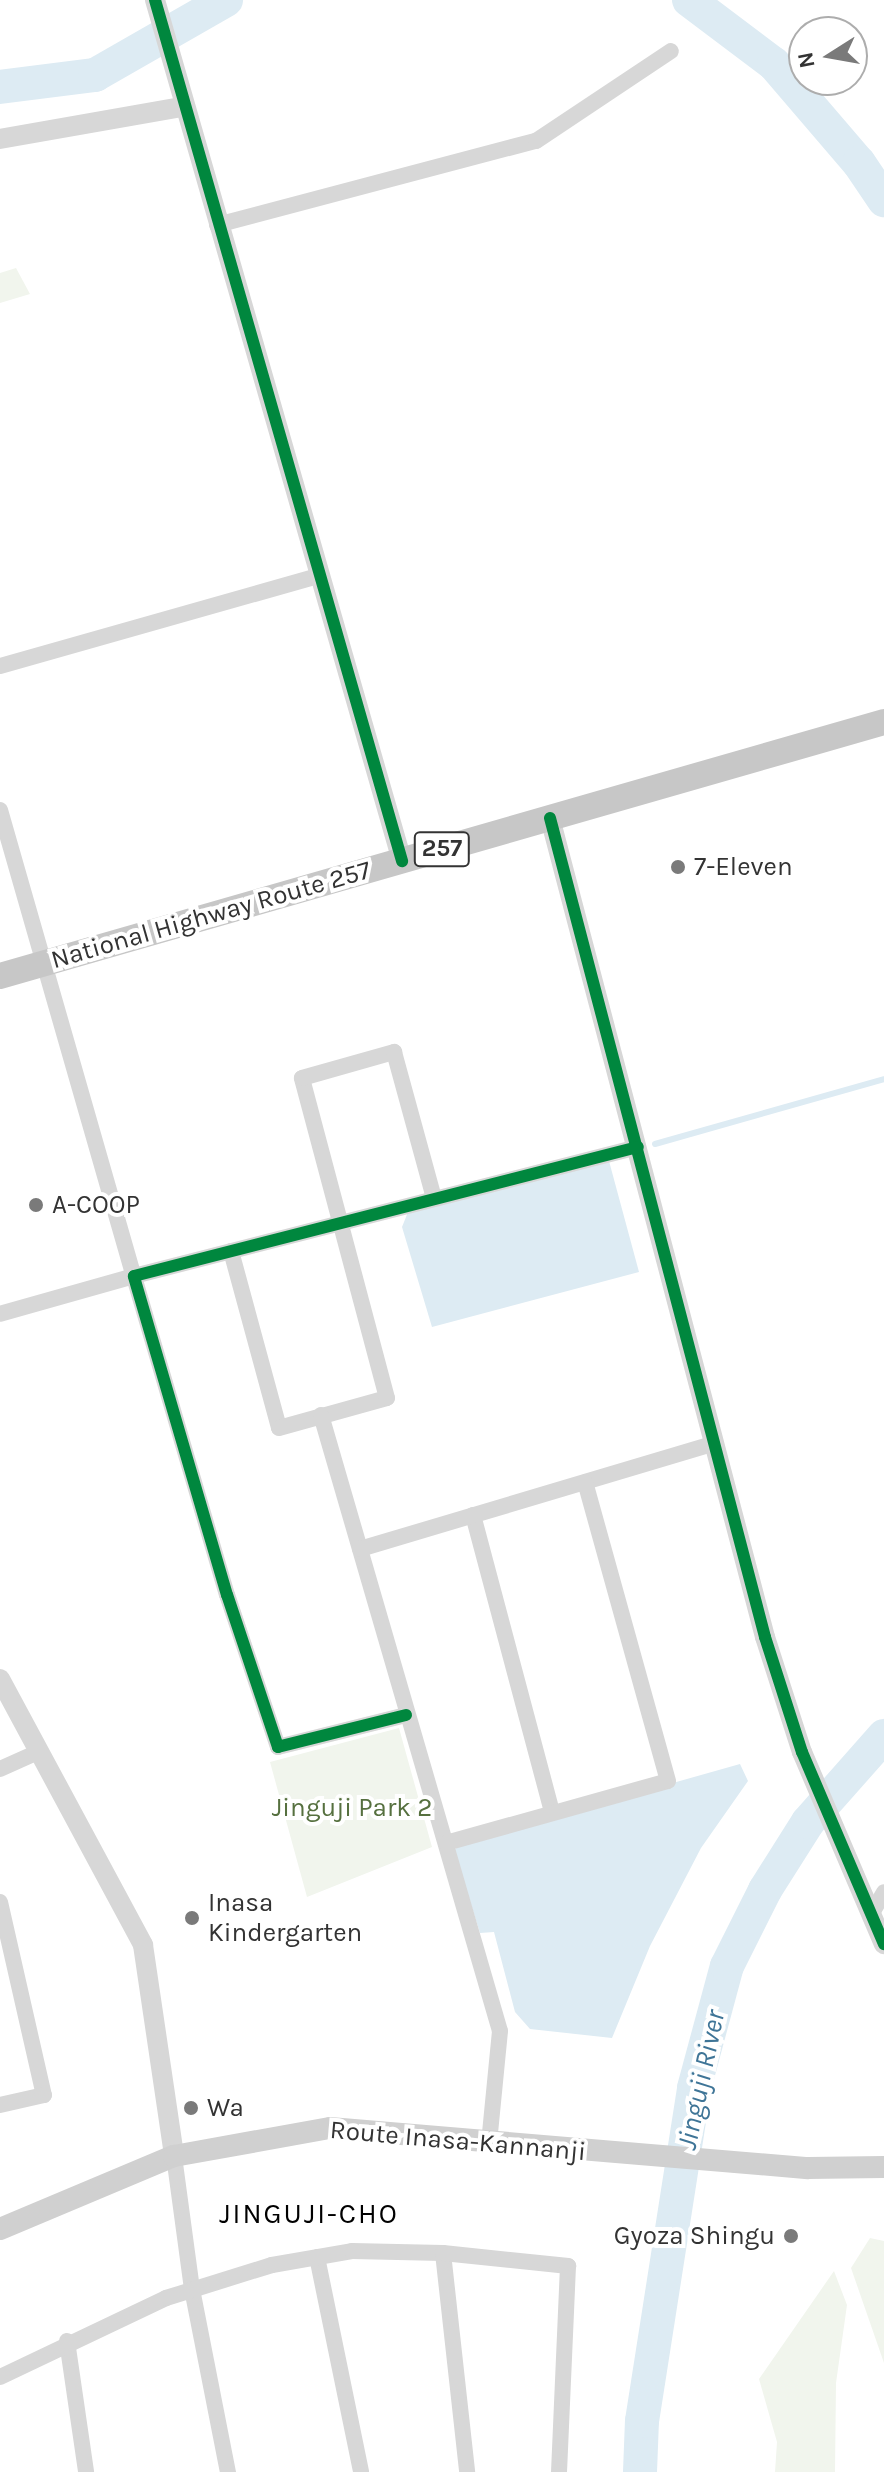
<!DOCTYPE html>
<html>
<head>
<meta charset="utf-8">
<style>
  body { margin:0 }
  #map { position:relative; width:884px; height:2472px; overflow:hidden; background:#fff; font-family:Karla,sans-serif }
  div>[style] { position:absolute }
  .green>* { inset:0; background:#f1f5ed }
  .water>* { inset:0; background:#ddebf3 }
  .stream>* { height:6px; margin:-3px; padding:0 3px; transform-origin:3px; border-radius:3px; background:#ddebf3 }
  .river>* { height:34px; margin:-17px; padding:0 17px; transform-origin:17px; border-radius:17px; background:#ddebf3 }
  .minor>* { height:16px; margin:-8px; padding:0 8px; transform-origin:8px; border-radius:8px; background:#d7d7d7 }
  .tertiary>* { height:20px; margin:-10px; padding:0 10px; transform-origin:10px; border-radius:10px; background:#d7d7d7 }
  .secondary>* { height:22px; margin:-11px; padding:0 11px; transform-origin:11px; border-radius:11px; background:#d0d0d0 }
  .trunk>* { height:26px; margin:-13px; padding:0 13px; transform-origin:13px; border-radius:13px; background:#c7c7c7 }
  .cycleway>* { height:12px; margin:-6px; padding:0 6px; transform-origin:6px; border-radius:6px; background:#00873e }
  .dots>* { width:22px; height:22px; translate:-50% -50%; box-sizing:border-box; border:4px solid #fff; border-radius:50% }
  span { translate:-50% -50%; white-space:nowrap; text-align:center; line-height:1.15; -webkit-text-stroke:8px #fff; paint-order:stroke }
  .shield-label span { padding:2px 6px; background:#fff; border:2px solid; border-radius:6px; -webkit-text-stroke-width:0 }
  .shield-label { font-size:24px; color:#333; font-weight:700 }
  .poi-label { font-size:26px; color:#333 }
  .left { translate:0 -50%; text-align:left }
  .right { translate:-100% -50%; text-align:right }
  .street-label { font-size:26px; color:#333 }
  .park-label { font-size:26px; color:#56703f }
  .water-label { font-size:28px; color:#3f7597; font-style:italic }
  .neighbourhood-label { font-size:28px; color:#000; letter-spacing:2px }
  .north { position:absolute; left:788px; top:16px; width:80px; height:80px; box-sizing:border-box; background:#fff; border:2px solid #adadad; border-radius:50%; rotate:259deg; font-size:22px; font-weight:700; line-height:32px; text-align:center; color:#333 }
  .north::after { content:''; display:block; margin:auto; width:28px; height:36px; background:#7a7a7a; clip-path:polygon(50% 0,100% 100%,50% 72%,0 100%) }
</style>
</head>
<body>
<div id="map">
  <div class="green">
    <div style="clip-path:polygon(16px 268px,30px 294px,0 303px,0 273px)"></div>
    <div style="clip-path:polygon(399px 1728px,432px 1847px,307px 1897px,270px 1762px)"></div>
    <div style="clip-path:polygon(870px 2238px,884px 2241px,884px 2363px,851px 2268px)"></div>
    <div style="clip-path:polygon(834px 2271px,847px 2305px,836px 2383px,835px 2472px,775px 2472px,777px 2442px,759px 2379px)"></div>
  </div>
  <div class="water">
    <div style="clip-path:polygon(609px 1161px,639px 1272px,432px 1327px,402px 1227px,408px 1212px)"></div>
    <div style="clip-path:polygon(740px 1764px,748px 1781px,701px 1848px,650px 1946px,612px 2038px,530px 2029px,515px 2012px,494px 1932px,480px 1933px,454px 1850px,464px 1842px)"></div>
  </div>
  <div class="stream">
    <div style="left:655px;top:1144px;width:238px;rotate:-15.8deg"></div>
  </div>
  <div class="river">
    <div style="left:689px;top:0;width:106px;rotate:37deg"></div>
    <div style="left:774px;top:64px;width:130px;rotate:49.4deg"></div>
    <div style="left:859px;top:163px;width:45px;rotate:56deg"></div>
    <div style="left:0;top:87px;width:96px;rotate:-7.2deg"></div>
    <div style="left:95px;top:75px;width:151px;rotate:-29.8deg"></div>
    <div style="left:640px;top:2472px;width:51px;rotate:-87.8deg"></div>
    <div style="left:642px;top:2421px;width:337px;rotate:-81.1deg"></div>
    <div style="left:694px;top:2088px;width:126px;rotate:-74.9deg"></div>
    <div style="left:727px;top:1966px;width:85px;rotate:-63.4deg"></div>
    <div style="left:765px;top:1890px;width:80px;rotate:-57.7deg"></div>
    <div style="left:808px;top:1822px;width:115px;rotate:-48.5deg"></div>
  </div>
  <div class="minor">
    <div style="left:217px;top:225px;width:330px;rotate:-14.8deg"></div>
    <div style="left:536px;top:141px;width:162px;rotate:-33.7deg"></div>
    <div style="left:0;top:666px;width:334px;rotate:-15.8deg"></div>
    <div style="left:0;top:810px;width:485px;rotate:74deg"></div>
    <div style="left:134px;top:1276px;width:139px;rotate:164.2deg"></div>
    <div style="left:231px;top:1251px;width:183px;rotate:74.8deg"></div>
    <div style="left:279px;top:1428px;width:112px;rotate:-15.5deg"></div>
    <div style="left:387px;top:1398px;width:331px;rotate:-104.9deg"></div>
    <div style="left:302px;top:1078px;width:96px;rotate:-15.8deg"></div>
    <div style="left:394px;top:1052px;width:151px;rotate:74.7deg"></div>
    <div style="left:321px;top:1415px;width:641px;rotate:73.8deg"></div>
    <div style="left:500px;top:2031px;width:113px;rotate:95.6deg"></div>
    <div style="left:473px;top:1515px;width:306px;rotate:75.1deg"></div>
    <div style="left:360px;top:1549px;width:367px;rotate:-16.6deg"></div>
    <div style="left:406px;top:1715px;width:132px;rotate:166deg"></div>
    <div style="left:278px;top:1747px;width:160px;rotate:-108.5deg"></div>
    <div style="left:227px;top:1595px;width:332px;rotate:-106.3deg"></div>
    <div style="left:134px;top:1276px;width:520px;rotate:-14.36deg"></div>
    <div style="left:0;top:1769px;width:44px;rotate:-24.2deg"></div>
    <div style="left:446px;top:1843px;width:230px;rotate:-15.6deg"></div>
    <div style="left:668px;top:1781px;width:310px;rotate:-105.5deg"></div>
    <div style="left:0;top:1902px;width:198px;rotate:77.2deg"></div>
    <div style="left:44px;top:2095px;width:45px;rotate:167.2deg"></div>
    <div style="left:872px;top:1913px;width:24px;rotate:-60deg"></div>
    <div style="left:174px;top:2156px;width:134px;rotate:82.3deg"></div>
    <div style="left:192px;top:2289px;width:187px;rotate:78.9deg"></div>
    <div style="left:443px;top:2253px;width:220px;rotate:83.7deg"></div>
    <div style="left:317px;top:2257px;width:219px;rotate:78.4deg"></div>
    <div style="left:67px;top:2341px;width:132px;rotate:81.7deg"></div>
    <div style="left:0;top:2377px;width:184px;rotate:-25.4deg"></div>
    <div style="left:166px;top:2298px;width:111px;rotate:-17.3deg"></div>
    <div style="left:272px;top:2265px;width:81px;rotate:-9.9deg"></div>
    <div style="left:352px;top:2251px;width:91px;rotate:1.3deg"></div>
    <div style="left:443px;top:2253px;width:126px;rotate:5.9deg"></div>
    <div style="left:568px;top:2266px;width:206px;rotate:92.5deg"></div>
  </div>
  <div class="tertiary">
    <div style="left:155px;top:0;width:896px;rotate:73.99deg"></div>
    <div style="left:0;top:139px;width:185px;rotate:-10deg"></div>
    <div style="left:550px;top:818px;width:847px;rotate:75.29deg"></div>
    <div style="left:765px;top:1637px;width:121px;rotate:72.2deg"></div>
    <div style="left:802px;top:1752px;width:209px;rotate:66.9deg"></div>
    <div style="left:0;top:1679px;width:302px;rotate:61.7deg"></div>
    <div style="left:143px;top:1945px;width:213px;rotate:81.6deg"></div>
  </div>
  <div class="secondary">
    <div style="left:0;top:2229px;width:189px;rotate:-22.8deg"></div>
    <div style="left:174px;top:2156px;width:158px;rotate:-10.2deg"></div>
    <div style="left:330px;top:2128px;width:480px;rotate:4.8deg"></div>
    <div style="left:808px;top:2168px;width:76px;rotate:-0.8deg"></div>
  </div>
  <div class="trunk">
    <div style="left:0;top:976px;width:920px;rotate:-16.03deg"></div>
  </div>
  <div class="cycleway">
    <div style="left:155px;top:0;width:896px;rotate:73.99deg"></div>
    <div style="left:550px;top:818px;width:847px;rotate:75.29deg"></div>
    <div style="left:765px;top:1637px;width:121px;rotate:72.2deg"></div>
    <div style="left:802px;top:1752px;width:209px;rotate:66.9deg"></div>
    <div style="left:406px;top:1715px;width:132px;rotate:166deg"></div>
    <div style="left:278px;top:1747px;width:160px;rotate:-108.5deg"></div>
    <div style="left:227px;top:1595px;width:332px;rotate:-106.3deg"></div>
    <div style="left:134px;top:1276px;width:520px;rotate:-14.36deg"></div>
  </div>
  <div class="dots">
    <div style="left:678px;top:867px;background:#7a7a7a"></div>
    <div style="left:36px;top:1205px;background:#7a7a7a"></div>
    <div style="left:192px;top:1918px;background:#7a7a7a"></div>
    <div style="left:191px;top:2108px;background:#7a7a7a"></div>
    <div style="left:791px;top:2236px;background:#7a7a7a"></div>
  </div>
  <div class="shield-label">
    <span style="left:442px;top:849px">257</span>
  </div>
  <div class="poi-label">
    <span class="left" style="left:694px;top:867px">7-Eleven</span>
    <span class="left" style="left:52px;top:1205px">A-COOP</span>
    <span class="left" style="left:208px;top:1918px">Inasa<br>Kindergarten</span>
    <span class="left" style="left:207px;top:2108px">Wa</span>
    <span class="right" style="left:775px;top:2236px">Gyoza Shingu</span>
  </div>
  <div class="street-label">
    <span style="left:211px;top:915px;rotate:-16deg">National Highway Route 257</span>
    <span style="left:458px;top:2141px;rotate:5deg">Route Inasa-Kannanji</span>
  </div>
  <div class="park-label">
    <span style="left:352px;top:1808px">Jinguji Park 2</span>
  </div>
  <div class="water-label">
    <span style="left:701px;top:2080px;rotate:-78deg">Jinguji River</span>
  </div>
  <div class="neighbourhood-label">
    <span style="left:309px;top:2214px">JINGUJI-CHO</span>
  </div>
  <div class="north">N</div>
</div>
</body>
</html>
